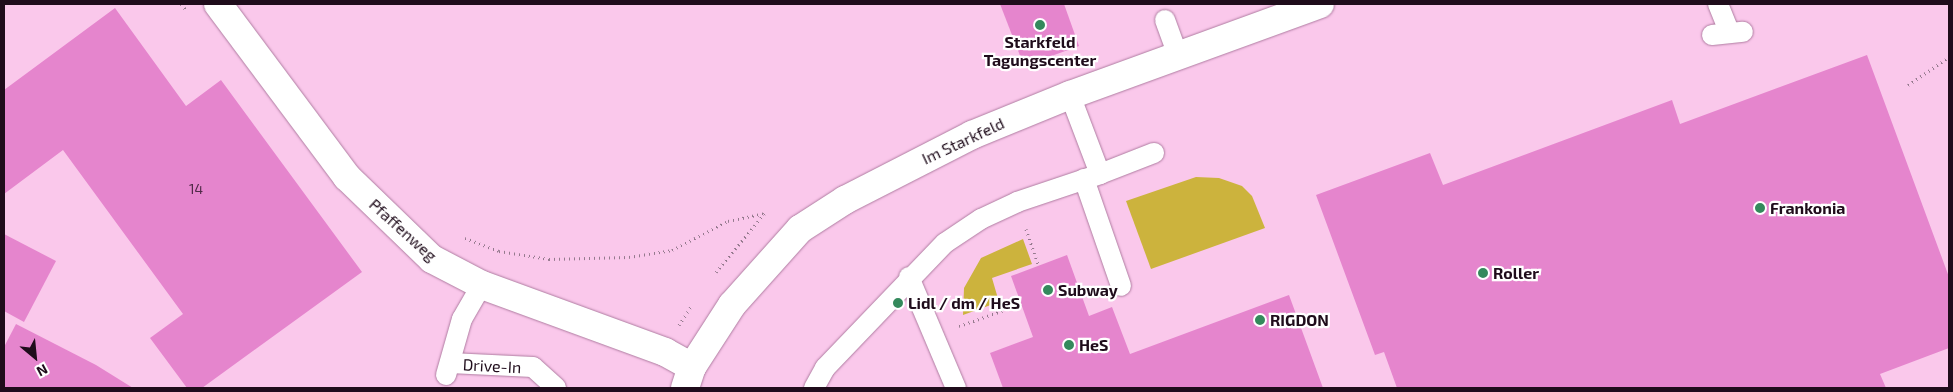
<!DOCTYPE html>
<html>
<head>
<meta charset="utf-8">
<style>
  body { margin:0 }
  #map { position:relative; width:1953px; height:392px; overflow:hidden; background:#fad8ef; font-family:"Exo 2",sans-serif }
  div>[style] { position:absolute }
  .built>* { inset:0; background:#fac8eb }
  .green>* { inset:0; background:#ccb33d }
  .building>* { inset:0; background:#e585cd }
  .path>* { height:3px; margin-top:-1.5px; transform-origin:0; background:repeating-linear-gradient(90deg,#957a8e 0 1px,transparent 0 5px) }
  .roads { filter:drop-shadow(0 0 1px #af7ca1) drop-shadow(0 0 1px #af7ca1) }
  .service>* { height:20px; margin:-10px; padding:0 10px; transform-origin:10px; border-radius:10px; background:#fff }
  .tertiary>* { height:28px; margin:-14px; padding:0 14px; transform-origin:14px; border-radius:14px; background:#fff }
  .secondary>* { height:28px; margin:-14px; padding:0 14px; transform-origin:14px; border-radius:14px; background:#fff }
  .dots>* { width:14px; height:14px; translate:-50% -50%; box-sizing:border-box; border:2px solid #fff; border-radius:50% }
  span { translate:-50% -50%; white-space:nowrap; text-align:center; line-height:1.15; -webkit-text-stroke:4.5px #fff; paint-order:stroke }
  .number-label { font-size:14px; color:#502a48 }
  .number-label span { -webkit-text-stroke-width:0 }
  .poi-label { font-size:16px; color:#1f0c1b; font-weight:700 }
  .left { translate:0 -50%; text-align:left }
  .street-label { font-size:16px; color:#1f0c1b }
  .frame { position:absolute; inset:0; border:5px solid #1f0c1b; pointer-events:none }
  .north { position:absolute; left:10px; top:332px; width:50px; height:50px; -webkit-text-stroke:4px #fff; paint-order:stroke; rotate:152deg; font-size:14px; font-weight:700; line-height:20px; text-align:center; color:#1f0c1b }
  .north::after { content:''; display:block; margin:auto; width:18px; height:22px; background:#1f0c1b; clip-path:polygon(50% 0,100% 100%,50% 72%,0 100%) }
</style>
</head>
<body>
<div id="map">
  <div class="built">
    <div style="clip-path:polygon(4px 4px,1949px 4px,1949px 388px,4px 388px)"></div>
  </div>
  <div class="green">
    <div style="clip-path:polygon(1196px 177px,1219px 178px,1242px 186px,1252px 196px,1265px 228px,1151px 269px,1126px 201px)"></div>
    <div style="clip-path:polygon(1023px 239px,1032px 264px,992px 278px,999px 302px,963px 315px,964px 288px,981px 258px)"></div>
  </div>
  <div class="building">
    <div style="clip-path:polygon(1000px 4px,1064px 4px,1079px 46px,1024px 66px)"></div>
    <div style="clip-path:polygon(115px 8px,186px 106px,221px 80px,362px 272px,202px 388px,187px 388px,150px 338px,183px 314px,63px 150px,4px 194px,4px 90px)"></div>
    <div style="clip-path:polygon(1867px 55px,1949px 277px,1949px 348px,1880px 374px,1886px 388px,1397px 388px,1384px 352px,1375px 355px,1316px 195px,1430px 153px,1443px 185px,1672px 100px,1680px 124px)"></div>
    <div style="clip-path:polygon(4px 234px,56px 261px,24px 322px,4px 311px)"></div>
    <div style="clip-path:polygon(1067px 255px,1089px 316px,1112px 307px,1130px 354px,1289px 295px,1323px 388px,1003px 388px,990px 353px,1033px 337px,1011px 276px)"></div>
    <div style="clip-path:polygon(16px 324px,96px 365px,133px 388px,4px 388px,4px 347px)"></div>
  </div>
  <div class="path">
    <div style="left:181px;top:4px;width:9px;rotate:49deg"></div>
    <div style="left:1908px;top:85px;width:50px;rotate:-34.3deg"></div>
    <div style="left:1026px;top:229px;width:39px;rotate:71deg"></div>
    <div style="left:465px;top:238px;width:36px;rotate:21deg"></div>
    <div style="left:499px;top:251px;width:51px;rotate:9.1deg"></div>
    <div style="left:549px;top:259px;width:80px;rotate:-1.4deg"></div>
    <div style="left:629px;top:257px;width:44px;rotate:-9.2deg"></div>
    <div style="left:672px;top:250px;width:63px;rotate:-27.4deg"></div>
    <div style="left:728px;top:221px;width:39px;rotate:-12deg"></div>
    <div style="left:716px;top:272px;width:77px;rotate:-50.3deg"></div>
    <div style="left:679px;top:325px;width:24px;rotate:-57deg"></div>
    <div style="left:959px;top:326px;width:66px;rotate:-19.5deg"></div>
  </div>
  <div class="roads">
    <div class="service">
      <div style="left:1718px;top:4px;width:31px;rotate:68deg"></div>
      <div style="left:1165px;top:20px;width:37px;rotate:70deg"></div>
      <div style="left:1712px;top:35px;width:31px;rotate:-6deg"></div>
      <div style="left:1100px;top:174px;width:58px;rotate:-21.3deg"></div>
      <div style="left:1084px;top:179px;width:113px;rotate:70.9deg"></div>
      <div style="left:909px;top:277px;width:121px;rotate:67.1deg"></div>
      <div style="left:450px;top:363px;width:83px;rotate:2.8deg"></div>
      <div style="left:533px;top:367px;width:31px;rotate:42deg"></div>
      <div style="left:446px;top:375px;width:58px;rotate:-74.1deg"></div>
      <div style="left:462px;top:319px;width:39px;rotate:-60deg"></div>
      <div style="left:814px;top:388px;width:23px;rotate:-61deg"></div>
      <div style="left:825px;top:368px;width:173px;rotate:-46.2deg"></div>
      <div style="left:945px;top:243px;width:43px;rotate:-33.7deg"></div>
      <div style="left:981px;top:219px;width:40px;rotate:-25deg"></div>
      <div style="left:1017px;top:202px;width:88px;rotate:-18.6deg"></div>
      <div style="left:1100px;top:174px;width:85px;rotate:-110.8deg"></div>
    </div>
    <div class="tertiary">
      <div style="left:218px;top:4px;width:216px;rotate:53.3deg"></div>
      <div style="left:347px;top:177px;width:118px;rotate:44deg"></div>
      <div style="left:432px;top:259px;width:56px;rotate:27.5deg"></div>
      <div style="left:482px;top:285px;width:195px;rotate:20.1deg"></div>
      <div style="left:665px;top:352px;width:31px;rotate:29deg"></div>
    </div>
    <div class="secondary">
      <div style="left:685px;top:388px;width:22px;rotate:-72deg"></div>
      <div style="left:692px;top:367px;width:74px;rotate:-57.2deg"></div>
      <div style="left:732px;top:305px;width:102px;rotate:-48.2deg"></div>
      <div style="left:800px;top:229px;width:54px;rotate:-32.8deg"></div>
      <div style="left:845px;top:200px;width:143px;rotate:-27.1deg"></div>
      <div style="left:972px;top:135px;width:106px;rotate:-22.2deg"></div>
      <div style="left:1070px;top:95px;width:266px;rotate:-20deg"></div>
    </div>
  </div>
  <div class="dots">
    <div style="left:1040px;top:25px;background:#34895c"></div>
    <div style="left:1760px;top:208px;background:#34895c"></div>
    <div style="left:1483px;top:273px;background:#34895c"></div>
    <div style="left:1048px;top:290px;background:#34895c"></div>
    <div style="left:898px;top:303px;background:#34895c"></div>
    <div style="left:1260px;top:320px;background:#34895c"></div>
    <div style="left:1069px;top:345px;background:#34895c"></div>
  </div>
  <div class="number-label">
    <span style="left:196px;top:189px">14</span>
  </div>
  <div class="poi-label">
    <span style="left:1040px;top:51px">Starkfeld<br>Tagungscenter</span>
    <span class="left" style="left:1770px;top:208px">Frankonia</span>
    <span class="left" style="left:1493px;top:273px">Roller</span>
    <span class="left" style="left:1058px;top:290px">Subway</span>
    <span class="left" style="left:908px;top:303px">Lidl / dm / HeS</span>
    <span class="left" style="left:1270px;top:320px">RIGDON</span>
    <span class="left" style="left:1079px;top:345px">HeS</span>
  </div>
  <div class="street-label">
    <span style="left:963px;top:141px;rotate:-25deg">Im Starkfeld</span>
    <span style="left:403px;top:230px;rotate:42deg">Pfaffenweg</span>
    <span style="left:492px;top:366px;rotate:3deg">Drive-In</span>
  </div>
  <div class="frame"></div>
  <div class="north">N</div>
</div>
</body>
</html>
